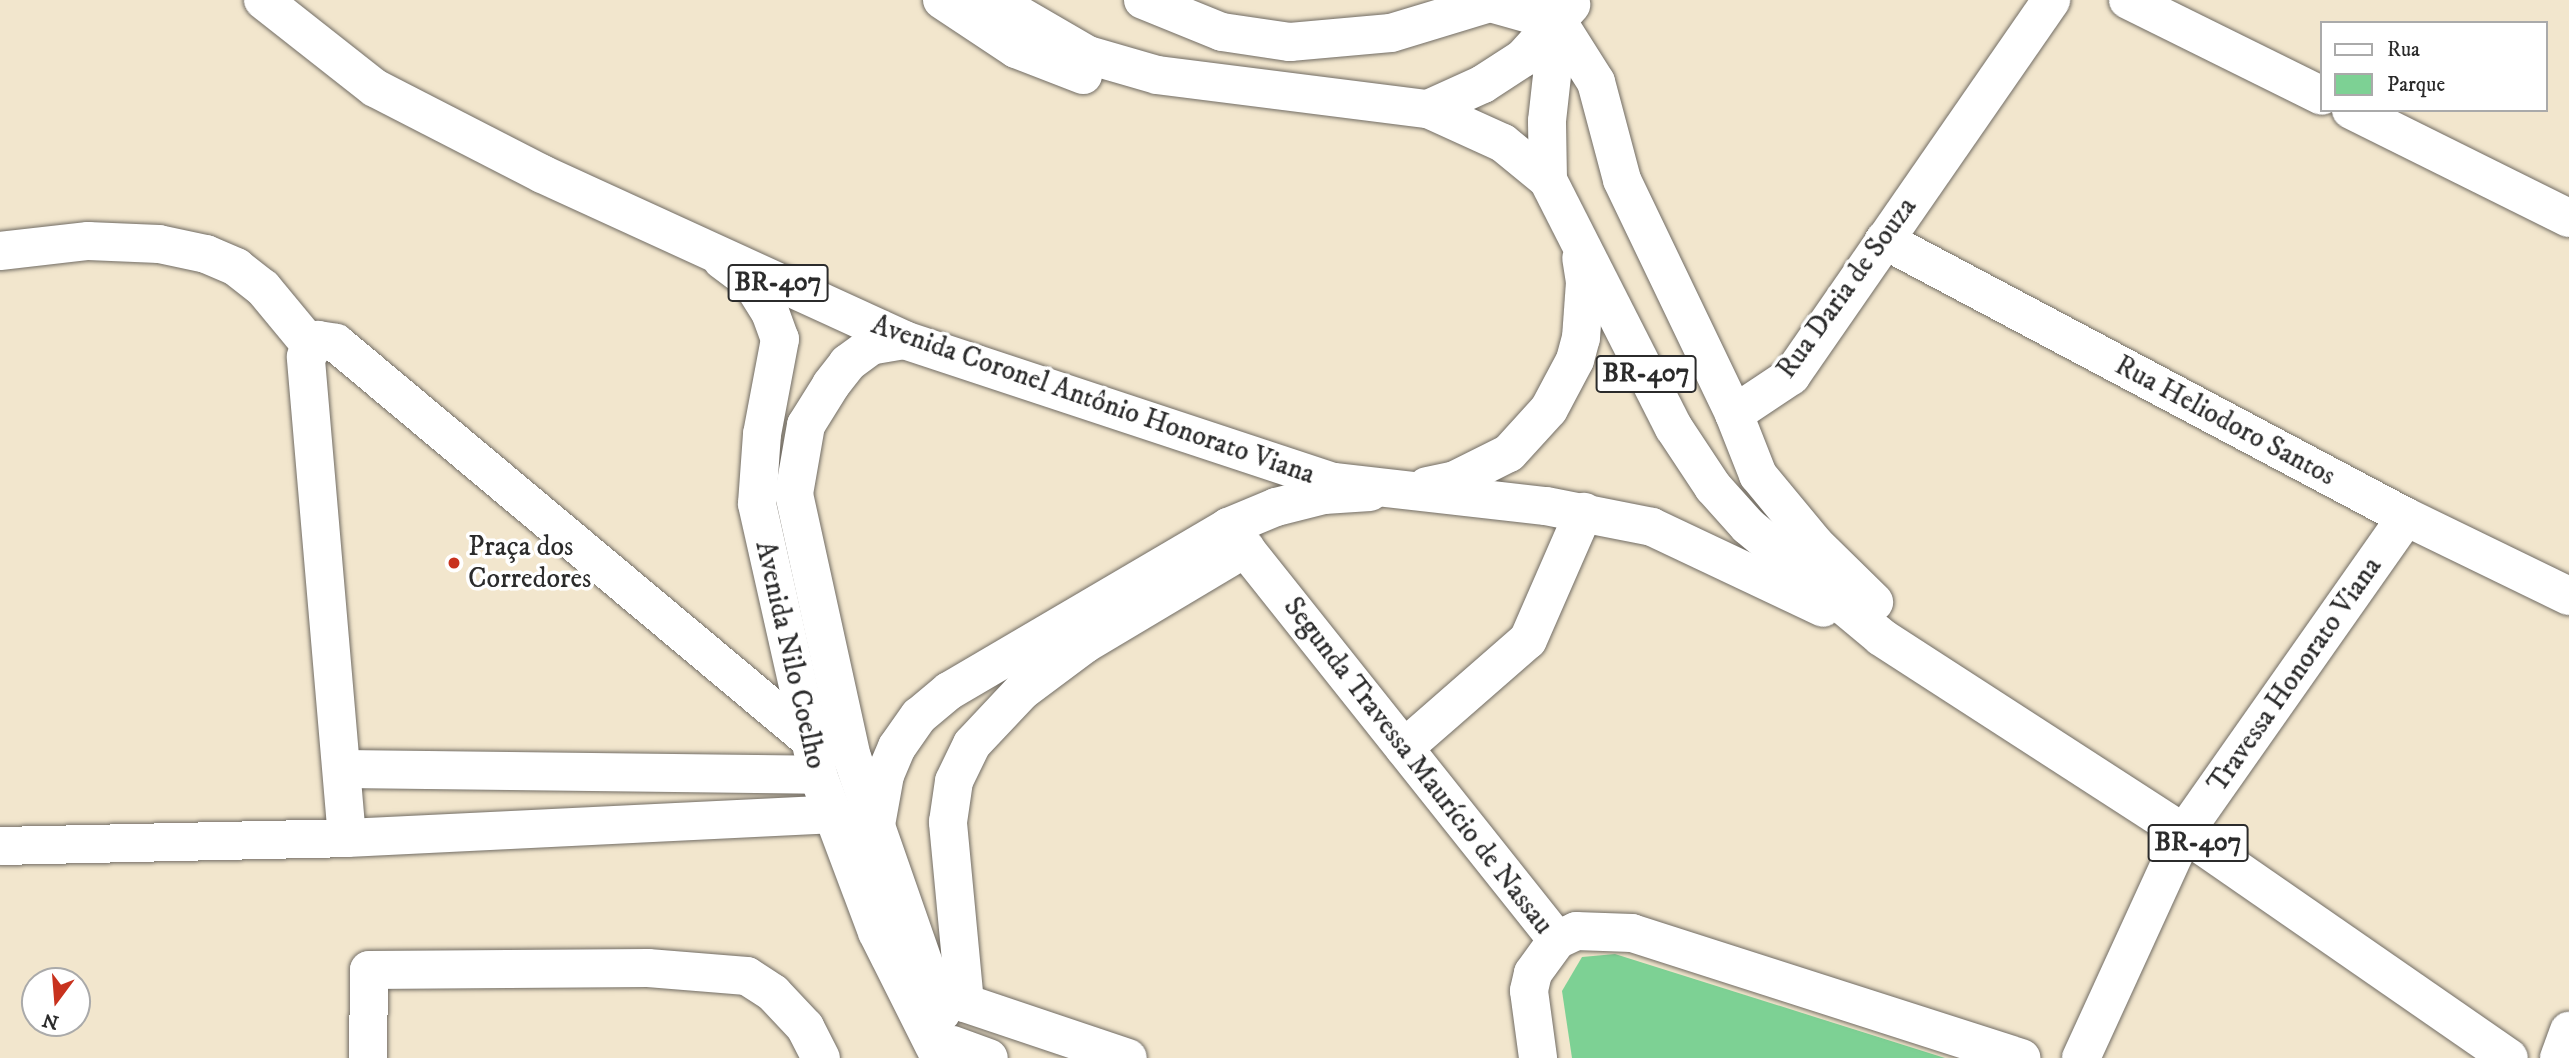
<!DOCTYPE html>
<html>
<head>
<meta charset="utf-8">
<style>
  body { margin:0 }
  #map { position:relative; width:2569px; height:1058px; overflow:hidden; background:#f2e6cd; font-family:"IM FELL DW Pica",serif }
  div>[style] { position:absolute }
  .green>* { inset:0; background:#7dd194 }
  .roads { filter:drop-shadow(0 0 2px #716c64) drop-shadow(0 0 2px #716c64) }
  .minor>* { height:38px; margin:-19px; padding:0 19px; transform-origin:19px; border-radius:19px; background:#fff }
  .major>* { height:38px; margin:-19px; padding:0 19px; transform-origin:19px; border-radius:19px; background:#fff }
  .highway>* { height:38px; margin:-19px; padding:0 19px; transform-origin:19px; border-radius:19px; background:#fff }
  .dots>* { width:19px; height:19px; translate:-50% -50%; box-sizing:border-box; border:4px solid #fff; border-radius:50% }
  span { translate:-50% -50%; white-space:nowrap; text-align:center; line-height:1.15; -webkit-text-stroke:7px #fff; paint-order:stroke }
  .shield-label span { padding:2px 5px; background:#fff; border:2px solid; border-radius:5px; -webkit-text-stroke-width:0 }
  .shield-label { font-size:26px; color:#2b2b2b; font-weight:700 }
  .street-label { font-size:28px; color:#2b2b2b }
  .poi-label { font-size:28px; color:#2b2b2b }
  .left { translate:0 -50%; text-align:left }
  .legend { position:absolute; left:2320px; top:21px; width:228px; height:91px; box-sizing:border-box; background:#fff; border:2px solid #aaa; margin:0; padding:9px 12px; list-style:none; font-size:21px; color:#2b2b2b }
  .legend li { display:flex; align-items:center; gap:14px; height:35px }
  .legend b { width:35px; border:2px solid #aaa }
  .north { position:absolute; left:21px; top:967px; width:70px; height:70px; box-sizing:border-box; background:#fff; border:2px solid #aaa; border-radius:50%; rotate:196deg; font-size:19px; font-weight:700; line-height:28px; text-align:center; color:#2b2b2b }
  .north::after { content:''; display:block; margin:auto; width:24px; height:32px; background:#c8321e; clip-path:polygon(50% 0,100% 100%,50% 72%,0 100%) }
</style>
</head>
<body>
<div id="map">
  <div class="green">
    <div style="clip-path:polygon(1615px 954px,1945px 1058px,1572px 1058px,1562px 991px,1582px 957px)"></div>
  </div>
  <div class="roads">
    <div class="minor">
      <div style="left:1143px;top:0;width:85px;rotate:22.1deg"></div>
      <div style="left:1222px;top:32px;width:69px;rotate:8.4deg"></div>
      <div style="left:1290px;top:42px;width:101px;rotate:-5.1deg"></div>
      <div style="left:1391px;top:33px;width:103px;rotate:-16.9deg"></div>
      <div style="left:1490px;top:3px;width:71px;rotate:15.6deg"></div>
      <div style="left:2128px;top:0;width:216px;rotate:26.3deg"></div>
      <div style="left:1558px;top:22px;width:71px;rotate:57.7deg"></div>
      <div style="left:1596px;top:82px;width:101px;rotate:75.1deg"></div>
      <div style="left:1622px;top:180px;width:259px;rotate:64.4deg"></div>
      <div style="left:1734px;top:414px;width:69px;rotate:-33.7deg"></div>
      <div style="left:1791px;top:376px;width:457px;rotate:-55.3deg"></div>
      <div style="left:1428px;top:109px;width:60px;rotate:-24.4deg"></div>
      <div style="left:1483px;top:84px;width:48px;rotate:-33deg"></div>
      <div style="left:1523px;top:58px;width:72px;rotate:-47.8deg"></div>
      <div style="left:2351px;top:110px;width:243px;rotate:26.4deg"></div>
      <div style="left:1548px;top:180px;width:59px;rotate:-91deg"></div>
      <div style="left:1547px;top:121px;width:100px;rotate:-83.7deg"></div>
      <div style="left:1884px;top:240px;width:591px;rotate:27.95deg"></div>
      <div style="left:2406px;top:517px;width:181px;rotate:25.9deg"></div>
      <div style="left:0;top:251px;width:89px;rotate:-6.5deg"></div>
      <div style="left:88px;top:241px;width:71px;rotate:2.4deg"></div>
      <div style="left:159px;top:244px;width:48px;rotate:12deg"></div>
      <div style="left:206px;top:254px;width:33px;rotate:23deg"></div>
      <div style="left:236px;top:267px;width:34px;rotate:38deg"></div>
      <div style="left:263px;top:288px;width:75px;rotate:50.4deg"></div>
      <div style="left:1228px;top:527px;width:528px;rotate:51.46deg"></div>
      <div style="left:1557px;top:940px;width:41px;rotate:126deg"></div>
      <div style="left:1533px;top:973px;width:18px;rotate:103deg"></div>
      <div style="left:1529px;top:991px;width:68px;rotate:82.3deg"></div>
      <div style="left:1404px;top:748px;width:164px;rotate:-41.1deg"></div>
      <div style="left:1528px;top:640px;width:140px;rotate:-66.4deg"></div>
      <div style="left:345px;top:769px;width:473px;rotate:0.7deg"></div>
      <div style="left:347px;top:838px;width:484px;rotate:-2.8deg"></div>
      <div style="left:0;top:846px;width:347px;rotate:-1.3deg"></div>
      <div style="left:347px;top:838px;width:483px;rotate:-94.9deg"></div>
      <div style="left:306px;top:357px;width:21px;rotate:-55deg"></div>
      <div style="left:318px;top:340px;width:18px;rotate:9deg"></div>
      <div style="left:336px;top:343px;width:617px;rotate:39.94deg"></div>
      <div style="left:1557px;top:940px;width:21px;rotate:-25deg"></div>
      <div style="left:1576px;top:931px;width:56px;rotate:2deg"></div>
      <div style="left:1632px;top:933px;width:409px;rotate:17.8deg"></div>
      <div style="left:941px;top:995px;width:197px;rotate:18.6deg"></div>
      <div style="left:965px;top:1003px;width:182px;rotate:-95.4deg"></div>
      <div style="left:948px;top:822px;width:41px;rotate:-81.7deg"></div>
      <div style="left:954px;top:781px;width:41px;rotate:-64.1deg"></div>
      <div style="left:972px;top:744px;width:73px;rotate:-46.7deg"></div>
      <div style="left:1022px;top:691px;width:79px;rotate:-36.7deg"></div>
      <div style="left:1085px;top:644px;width:187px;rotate:-30.8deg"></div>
      <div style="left:953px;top:1045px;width:38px;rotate:20deg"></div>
      <div style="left:368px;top:1058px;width:88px;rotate:-89.3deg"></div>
      <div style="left:369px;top:970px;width:279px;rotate:-0.4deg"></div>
      <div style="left:648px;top:968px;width:99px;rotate:4.6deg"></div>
      <div style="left:747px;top:976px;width:31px;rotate:33deg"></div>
      <div style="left:773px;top:993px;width:47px;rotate:46.7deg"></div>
      <div style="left:805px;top:1027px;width:35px;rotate:63deg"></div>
      <div style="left:2081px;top:1058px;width:247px;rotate:-65.4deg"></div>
      <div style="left:2184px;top:833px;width:386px;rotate:-54.9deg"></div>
      <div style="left:2559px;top:1058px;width:29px;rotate:-70deg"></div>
    </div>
    <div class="major">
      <div style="left:722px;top:260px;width:36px;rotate:37deg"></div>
      <div style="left:751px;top:282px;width:36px;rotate:58deg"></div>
      <div style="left:770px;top:312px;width:29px;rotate:70deg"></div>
      <div style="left:780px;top:339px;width:97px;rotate:100.7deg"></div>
      <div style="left:762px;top:434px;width:70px;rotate:94.1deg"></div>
      <div style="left:757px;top:504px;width:278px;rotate:77.3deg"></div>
      <div style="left:818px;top:775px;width:168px;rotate:69.4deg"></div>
      <div style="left:877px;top:932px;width:141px;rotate:63.4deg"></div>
      <div style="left:904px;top:340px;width:34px;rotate:170deg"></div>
      <div style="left:871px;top:346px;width:29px;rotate:144deg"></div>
      <div style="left:848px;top:363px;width:28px;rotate:128deg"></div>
      <div style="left:831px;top:385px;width:47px;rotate:122deg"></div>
      <div style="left:806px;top:425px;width:70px;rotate:99.9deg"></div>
      <div style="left:794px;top:494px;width:269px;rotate:77.6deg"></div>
      <div style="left:852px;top:757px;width:271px;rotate:70.8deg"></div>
      <div style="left:876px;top:825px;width:51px;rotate:-79.8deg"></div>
      <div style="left:885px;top:775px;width:30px;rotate:-67deg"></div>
      <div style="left:897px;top:747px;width:38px;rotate:-55deg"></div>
      <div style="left:919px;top:716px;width:39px;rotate:-40deg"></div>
      <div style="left:949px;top:691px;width:324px;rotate:-30.4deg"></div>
      <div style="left:1228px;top:527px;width:52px;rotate:-22.6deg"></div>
      <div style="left:1276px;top:507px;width:49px;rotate:-14deg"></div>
      <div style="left:1324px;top:495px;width:46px;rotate:-3.7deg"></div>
    </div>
    <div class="highway">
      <div style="left:263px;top:0;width:142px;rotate:38.2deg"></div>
      <div style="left:375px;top:88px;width:188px;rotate:27.2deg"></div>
      <div style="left:542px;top:174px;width:398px;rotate:24.6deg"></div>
      <div style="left:904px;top:340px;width:453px;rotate:18.3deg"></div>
      <div style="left:1334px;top:482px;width:213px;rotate:6.5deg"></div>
      <div style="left:1546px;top:506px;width:108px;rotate:11.2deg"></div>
      <div style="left:1652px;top:527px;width:189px;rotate:25.3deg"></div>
      <div style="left:942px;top:0;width:89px;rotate:33.5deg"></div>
      <div style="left:1016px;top:49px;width:72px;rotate:21.2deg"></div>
      <div style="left:993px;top:0;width:110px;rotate:30.1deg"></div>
      <div style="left:1088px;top:55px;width:72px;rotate:16.2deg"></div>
      <div style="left:1157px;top:75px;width:273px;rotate:7.2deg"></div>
      <div style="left:1428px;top:109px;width:82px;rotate:24.4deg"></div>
      <div style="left:1503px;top:143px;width:58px;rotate:39.4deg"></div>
      <div style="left:1548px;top:180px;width:278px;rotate:63.1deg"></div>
      <div style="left:1674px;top:428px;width:71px;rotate:56.5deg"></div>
      <div style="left:1713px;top:487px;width:52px;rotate:48.1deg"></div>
      <div style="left:1748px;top:526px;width:173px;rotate:39.8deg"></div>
      <div style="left:1881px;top:637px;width:361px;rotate:32.9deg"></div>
      <div style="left:2184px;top:833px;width:395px;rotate:34.7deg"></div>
      <div style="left:1734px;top:414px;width:66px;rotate:68.5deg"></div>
      <div style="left:1758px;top:475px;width:89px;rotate:50.4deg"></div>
      <div style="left:1815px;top:544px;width:83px;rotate:44.5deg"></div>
      <div style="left:1427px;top:486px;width:29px;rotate:-12deg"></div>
      <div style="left:1455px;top:480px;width:60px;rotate:-26.6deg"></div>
      <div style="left:1509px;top:453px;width:59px;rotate:-47.7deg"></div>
      <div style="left:1549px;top:409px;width:55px;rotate:-62deg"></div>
      <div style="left:1575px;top:360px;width:23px;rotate:-75deg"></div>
      <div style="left:1581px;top:338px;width:56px;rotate:-85.9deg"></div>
      <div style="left:1585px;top:282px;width:24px;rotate:-99deg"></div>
    </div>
  </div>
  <div class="dots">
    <div style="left:454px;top:563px;background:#c8321e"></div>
  </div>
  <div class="shield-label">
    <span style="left:778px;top:283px">BR-407</span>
    <span style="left:1646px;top:374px">BR-407</span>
    <span style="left:2198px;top:843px">BR-407</span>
  </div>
  <div class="street-label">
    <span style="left:1847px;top:288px;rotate:-54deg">Rua Daria de Souza</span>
    <span style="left:1093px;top:400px;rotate:19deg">Avenida Coronel Antônio Honorato Viana</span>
    <span style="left:2225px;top:421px;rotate:28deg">Rua Heliodoro Santos</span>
    <span style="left:790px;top:655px;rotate:77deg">Avenida Nilo Coelho</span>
    <span style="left:2295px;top:675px;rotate:-55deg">Travessa Honorato Viana</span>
    <span style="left:1418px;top:766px;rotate:52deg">Segunda Travessa Maurício de Nassau</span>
  </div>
  <div class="poi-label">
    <span class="left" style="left:468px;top:563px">Praça dos<br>Corredores</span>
  </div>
  <ul class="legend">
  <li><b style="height:9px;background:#fff"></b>Rua</li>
  <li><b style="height:19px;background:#7dd194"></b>Parque</li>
  </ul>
  <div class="north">N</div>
</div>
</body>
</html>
